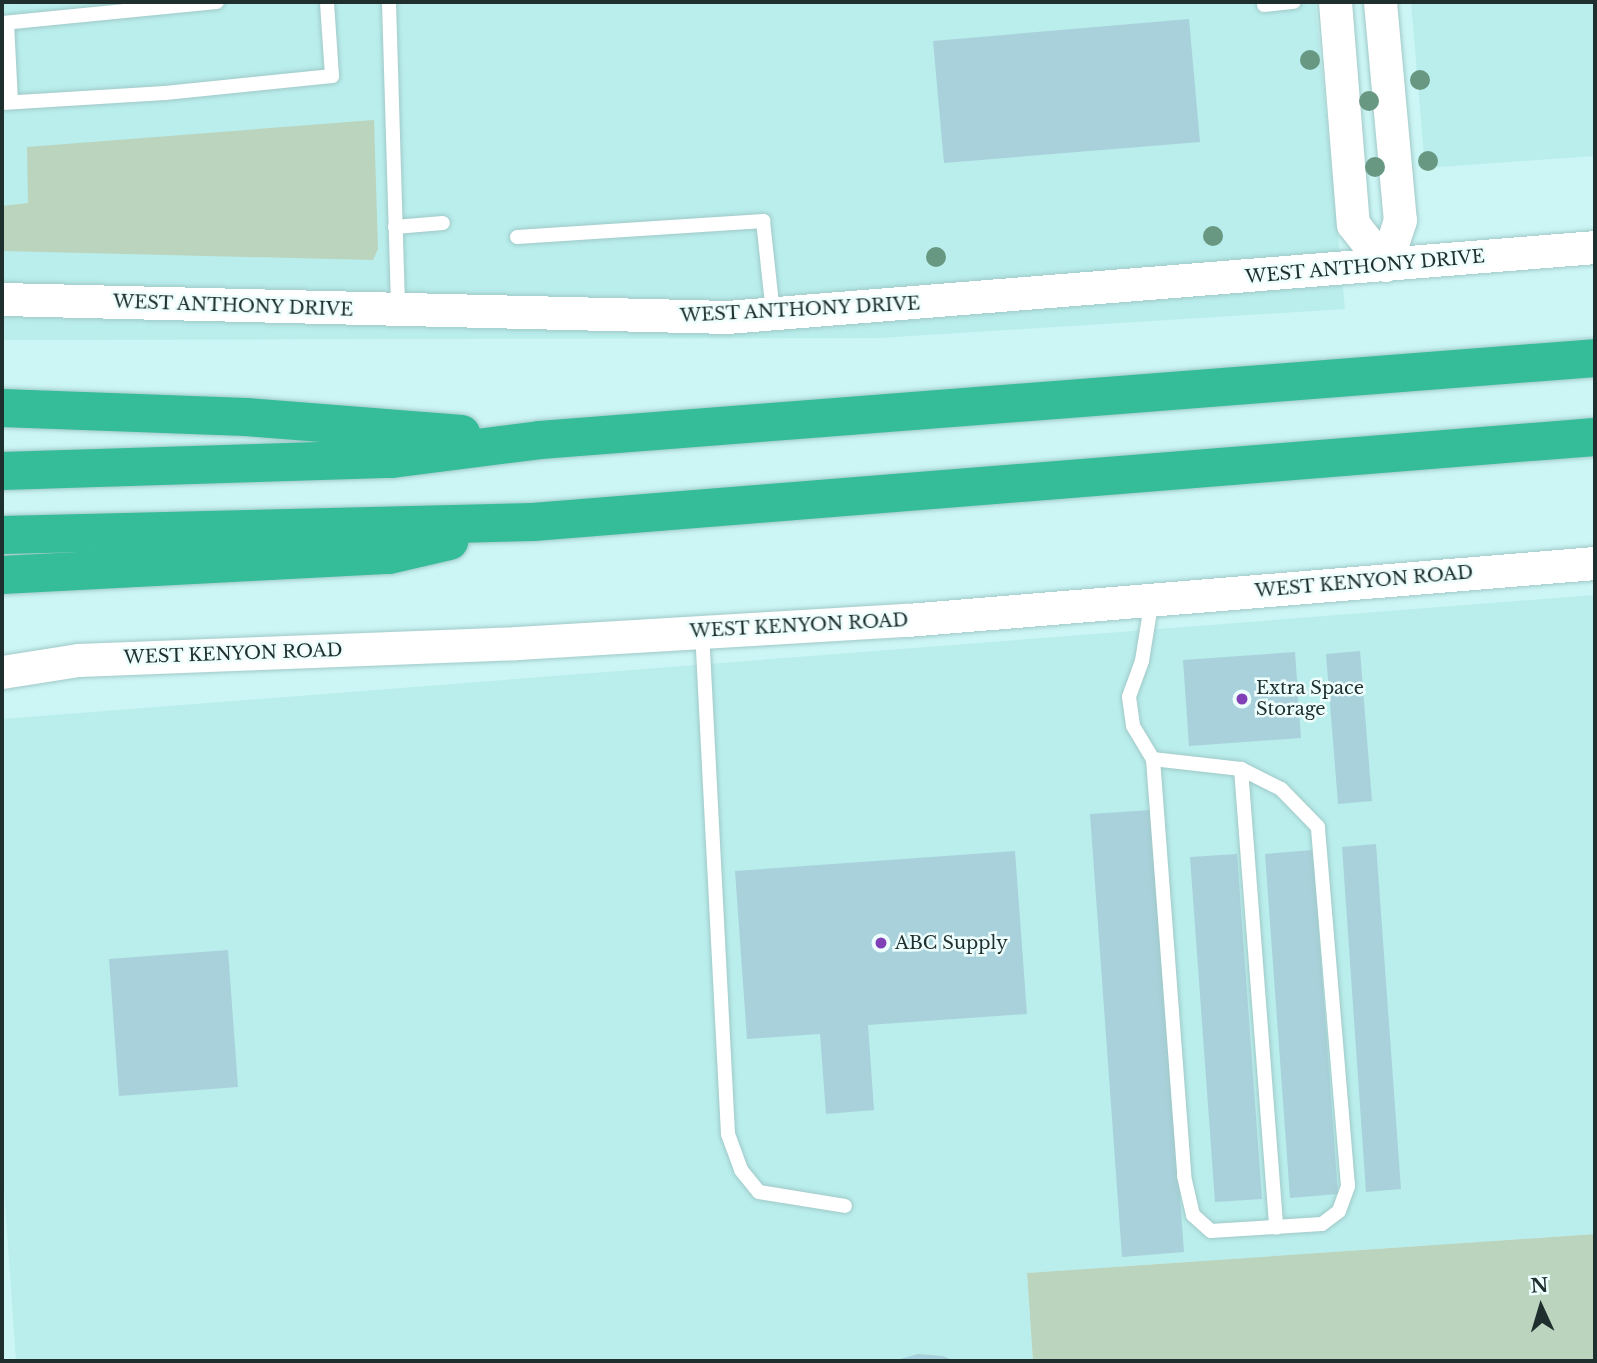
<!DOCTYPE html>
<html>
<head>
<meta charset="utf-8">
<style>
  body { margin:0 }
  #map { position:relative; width:1597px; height:1363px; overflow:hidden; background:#ccf6f5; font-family:"Libre Baskerville",serif }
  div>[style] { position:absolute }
  .built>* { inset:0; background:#b9eeec }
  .green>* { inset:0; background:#bbd4be }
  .building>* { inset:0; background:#a9d1db }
  .roads { filter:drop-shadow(0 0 2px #a0c9c8) drop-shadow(0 0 2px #a0c9c8) }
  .service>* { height:14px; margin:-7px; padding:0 7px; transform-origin:7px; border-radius:7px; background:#fff }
  .tertiary>* { height:33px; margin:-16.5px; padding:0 16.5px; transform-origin:16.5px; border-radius:16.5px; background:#fff }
  .motorway>* { height:38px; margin:-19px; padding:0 19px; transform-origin:19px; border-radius:19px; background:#35bd99 }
  .trees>* { width:20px; height:20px; margin:-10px; border-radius:50%; background:#689882 }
  .dots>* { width:19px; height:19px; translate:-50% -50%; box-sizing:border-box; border:4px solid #edfefd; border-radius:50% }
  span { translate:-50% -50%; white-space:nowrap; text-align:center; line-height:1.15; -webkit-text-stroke:5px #edfefd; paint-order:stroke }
  .street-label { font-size:18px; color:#1e2f2e }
  .poi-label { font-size:18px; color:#1e2f2e }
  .left { translate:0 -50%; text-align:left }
  .frame { position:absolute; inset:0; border:4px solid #1e2f2e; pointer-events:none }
  .north { position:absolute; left:1506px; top:1272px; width:70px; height:70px; -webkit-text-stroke:5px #edfefd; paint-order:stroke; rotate:356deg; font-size:19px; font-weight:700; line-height:28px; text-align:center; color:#1e2f2e }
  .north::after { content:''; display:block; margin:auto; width:24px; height:32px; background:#1e2f2e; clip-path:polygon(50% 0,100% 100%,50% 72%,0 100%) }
</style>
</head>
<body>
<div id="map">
  <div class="built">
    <div style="clip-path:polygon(2px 2px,1315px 2px,1345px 309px,879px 338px,2px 340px)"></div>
    <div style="clip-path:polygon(1411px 2px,1595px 2px,1595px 156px,1425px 168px)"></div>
    <div style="clip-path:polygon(1595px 595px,1595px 1234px,1027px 1273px,1033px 1361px,16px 1361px,2px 1160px,2px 719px)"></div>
  </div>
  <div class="green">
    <div style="clip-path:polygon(374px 120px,378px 249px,373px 260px,2px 251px,2px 206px,28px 203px,27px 147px)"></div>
    <div style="clip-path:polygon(1595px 1234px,1595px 1361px,1033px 1361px,1027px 1273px)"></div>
  </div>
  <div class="building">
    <div style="clip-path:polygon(1189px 19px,1200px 142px,944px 163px,933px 41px)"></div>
    <div style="clip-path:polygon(1360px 651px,1372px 801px,1338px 804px,1326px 654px)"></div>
    <div style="clip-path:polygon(1295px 652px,1301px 738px,1189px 746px,1183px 660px)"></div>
    <div style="clip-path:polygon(1152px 810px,1184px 1252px,1122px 1257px,1090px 814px)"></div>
    <div style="clip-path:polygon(1376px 844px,1401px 1189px,1366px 1192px,1342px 847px)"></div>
    <div style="clip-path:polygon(1313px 850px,1338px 1194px,1290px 1198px,1265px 854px)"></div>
    <div style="clip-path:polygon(1015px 851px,1027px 1014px,868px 1025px,874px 1110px,826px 1114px,820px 1034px,747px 1039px,735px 871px)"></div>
    <div style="clip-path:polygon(1237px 854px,1262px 1199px,1215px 1202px,1190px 857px)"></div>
    <div style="clip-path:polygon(228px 950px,238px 1087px,119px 1096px,109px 959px)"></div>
    <div style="clip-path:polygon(918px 1354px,943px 1356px,955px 1361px,893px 1361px)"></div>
  </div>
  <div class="roads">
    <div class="service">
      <div style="left:389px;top:2px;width:307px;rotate:88.3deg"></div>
      <div style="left:1264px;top:5px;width:30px;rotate:-6deg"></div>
      <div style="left:2px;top:23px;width:216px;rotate:-5.6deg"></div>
      <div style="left:7px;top:23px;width:79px;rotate:87.1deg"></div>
      <div style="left:2px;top:103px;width:163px;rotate:-3.5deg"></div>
      <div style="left:165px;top:93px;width:168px;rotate:-5.8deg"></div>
      <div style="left:332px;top:76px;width:74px;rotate:-93.9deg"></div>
      <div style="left:395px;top:227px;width:48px;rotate:-4.8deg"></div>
      <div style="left:517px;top:237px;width:247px;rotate:-3.7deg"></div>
      <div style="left:763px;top:221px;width:93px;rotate:83.8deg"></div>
      <div style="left:1152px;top:599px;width:63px;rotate:99.2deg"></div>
      <div style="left:1142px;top:661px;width:38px;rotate:110deg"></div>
      <div style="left:1129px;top:697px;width:29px;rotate:82deg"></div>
      <div style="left:1133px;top:726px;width:39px;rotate:59deg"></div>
      <div style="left:1153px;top:759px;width:418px;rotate:85.7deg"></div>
      <div style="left:1184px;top:1176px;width:40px;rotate:77deg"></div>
      <div style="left:1193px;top:1215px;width:24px;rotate:42deg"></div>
      <div style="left:1211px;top:1231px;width:111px;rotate:-3.6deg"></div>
      <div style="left:1322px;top:1224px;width:21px;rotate:-37deg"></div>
      <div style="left:1339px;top:1211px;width:27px;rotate:-70deg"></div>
      <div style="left:1348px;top:1186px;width:360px;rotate:-94.8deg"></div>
      <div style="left:1318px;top:827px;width:53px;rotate:-134.2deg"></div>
      <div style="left:1281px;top:789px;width:45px;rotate:-153.4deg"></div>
      <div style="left:1241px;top:769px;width:89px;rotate:-173.5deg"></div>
      <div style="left:702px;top:631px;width:504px;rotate:87.04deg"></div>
      <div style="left:728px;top:1134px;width:38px;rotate:70deg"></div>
      <div style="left:741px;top:1170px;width:28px;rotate:51deg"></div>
      <div style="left:759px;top:1192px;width:87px;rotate:9.2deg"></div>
      <div style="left:1241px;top:769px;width:460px;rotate:85.6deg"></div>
    </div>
    <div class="tertiary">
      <div style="left:1335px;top:2px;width:223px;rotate:85.4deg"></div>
      <div style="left:1353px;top:224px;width:52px;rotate:52deg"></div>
      <div style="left:1380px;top:2px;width:219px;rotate:84.8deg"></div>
      <div style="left:1400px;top:220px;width:47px;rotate:108.4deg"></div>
      <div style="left:2px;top:299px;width:725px;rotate:1.42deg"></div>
      <div style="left:727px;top:317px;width:871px;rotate:-4.61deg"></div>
      <div style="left:2px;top:672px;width:77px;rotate:-9deg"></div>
      <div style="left:78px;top:660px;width:439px;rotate:-2.2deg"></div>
      <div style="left:517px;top:643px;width:391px;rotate:-3.4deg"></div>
      <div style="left:907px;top:620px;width:690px;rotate:-4.74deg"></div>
    </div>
    <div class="motorway">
      <div style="left:2px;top:408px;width:244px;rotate:2.1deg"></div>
      <div style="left:246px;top:417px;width:216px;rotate:4.5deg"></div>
      <div style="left:2px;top:471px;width:390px;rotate:-1.8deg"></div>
      <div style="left:392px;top:459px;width:149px;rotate:-7.3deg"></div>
      <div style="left:540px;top:440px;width:1058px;rotate:-4.44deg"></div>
      <div style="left:2px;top:535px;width:531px;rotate:-1.4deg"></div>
      <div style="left:533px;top:522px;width:1065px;rotate:-4.58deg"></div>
      <div style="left:2px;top:575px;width:388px;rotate:-3deg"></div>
      <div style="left:389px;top:555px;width:62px;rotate:-13.1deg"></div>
    </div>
  </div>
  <div class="trees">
    <div style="left:1310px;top:60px"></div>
    <div style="left:1420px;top:80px"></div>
    <div style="left:1369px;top:101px"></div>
    <div style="left:1428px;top:161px"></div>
    <div style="left:1375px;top:167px"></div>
    <div style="left:1213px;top:236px"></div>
    <div style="left:936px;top:257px"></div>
  </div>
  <div class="dots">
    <div style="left:1242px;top:699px;background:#8140b5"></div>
    <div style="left:881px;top:943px;background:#8140b5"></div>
  </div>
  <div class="street-label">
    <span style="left:1365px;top:267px;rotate:-5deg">WEST ANTHONY DRIVE</span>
    <span style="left:233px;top:306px;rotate:2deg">WEST ANTHONY DRIVE</span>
    <span style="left:800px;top:310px;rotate:-3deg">WEST ANTHONY DRIVE</span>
    <span style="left:1364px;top:582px;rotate:-5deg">WEST KENYON ROAD</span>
    <span style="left:799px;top:626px;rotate:-3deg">WEST KENYON ROAD</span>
    <span style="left:233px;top:654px;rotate:-2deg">WEST KENYON ROAD</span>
  </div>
  <div class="poi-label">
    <span class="left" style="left:1256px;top:699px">Extra Space<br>Storage</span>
    <span class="left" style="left:895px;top:943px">ABC Supply</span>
  </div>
  <div class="frame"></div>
  <div class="north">N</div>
</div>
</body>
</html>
